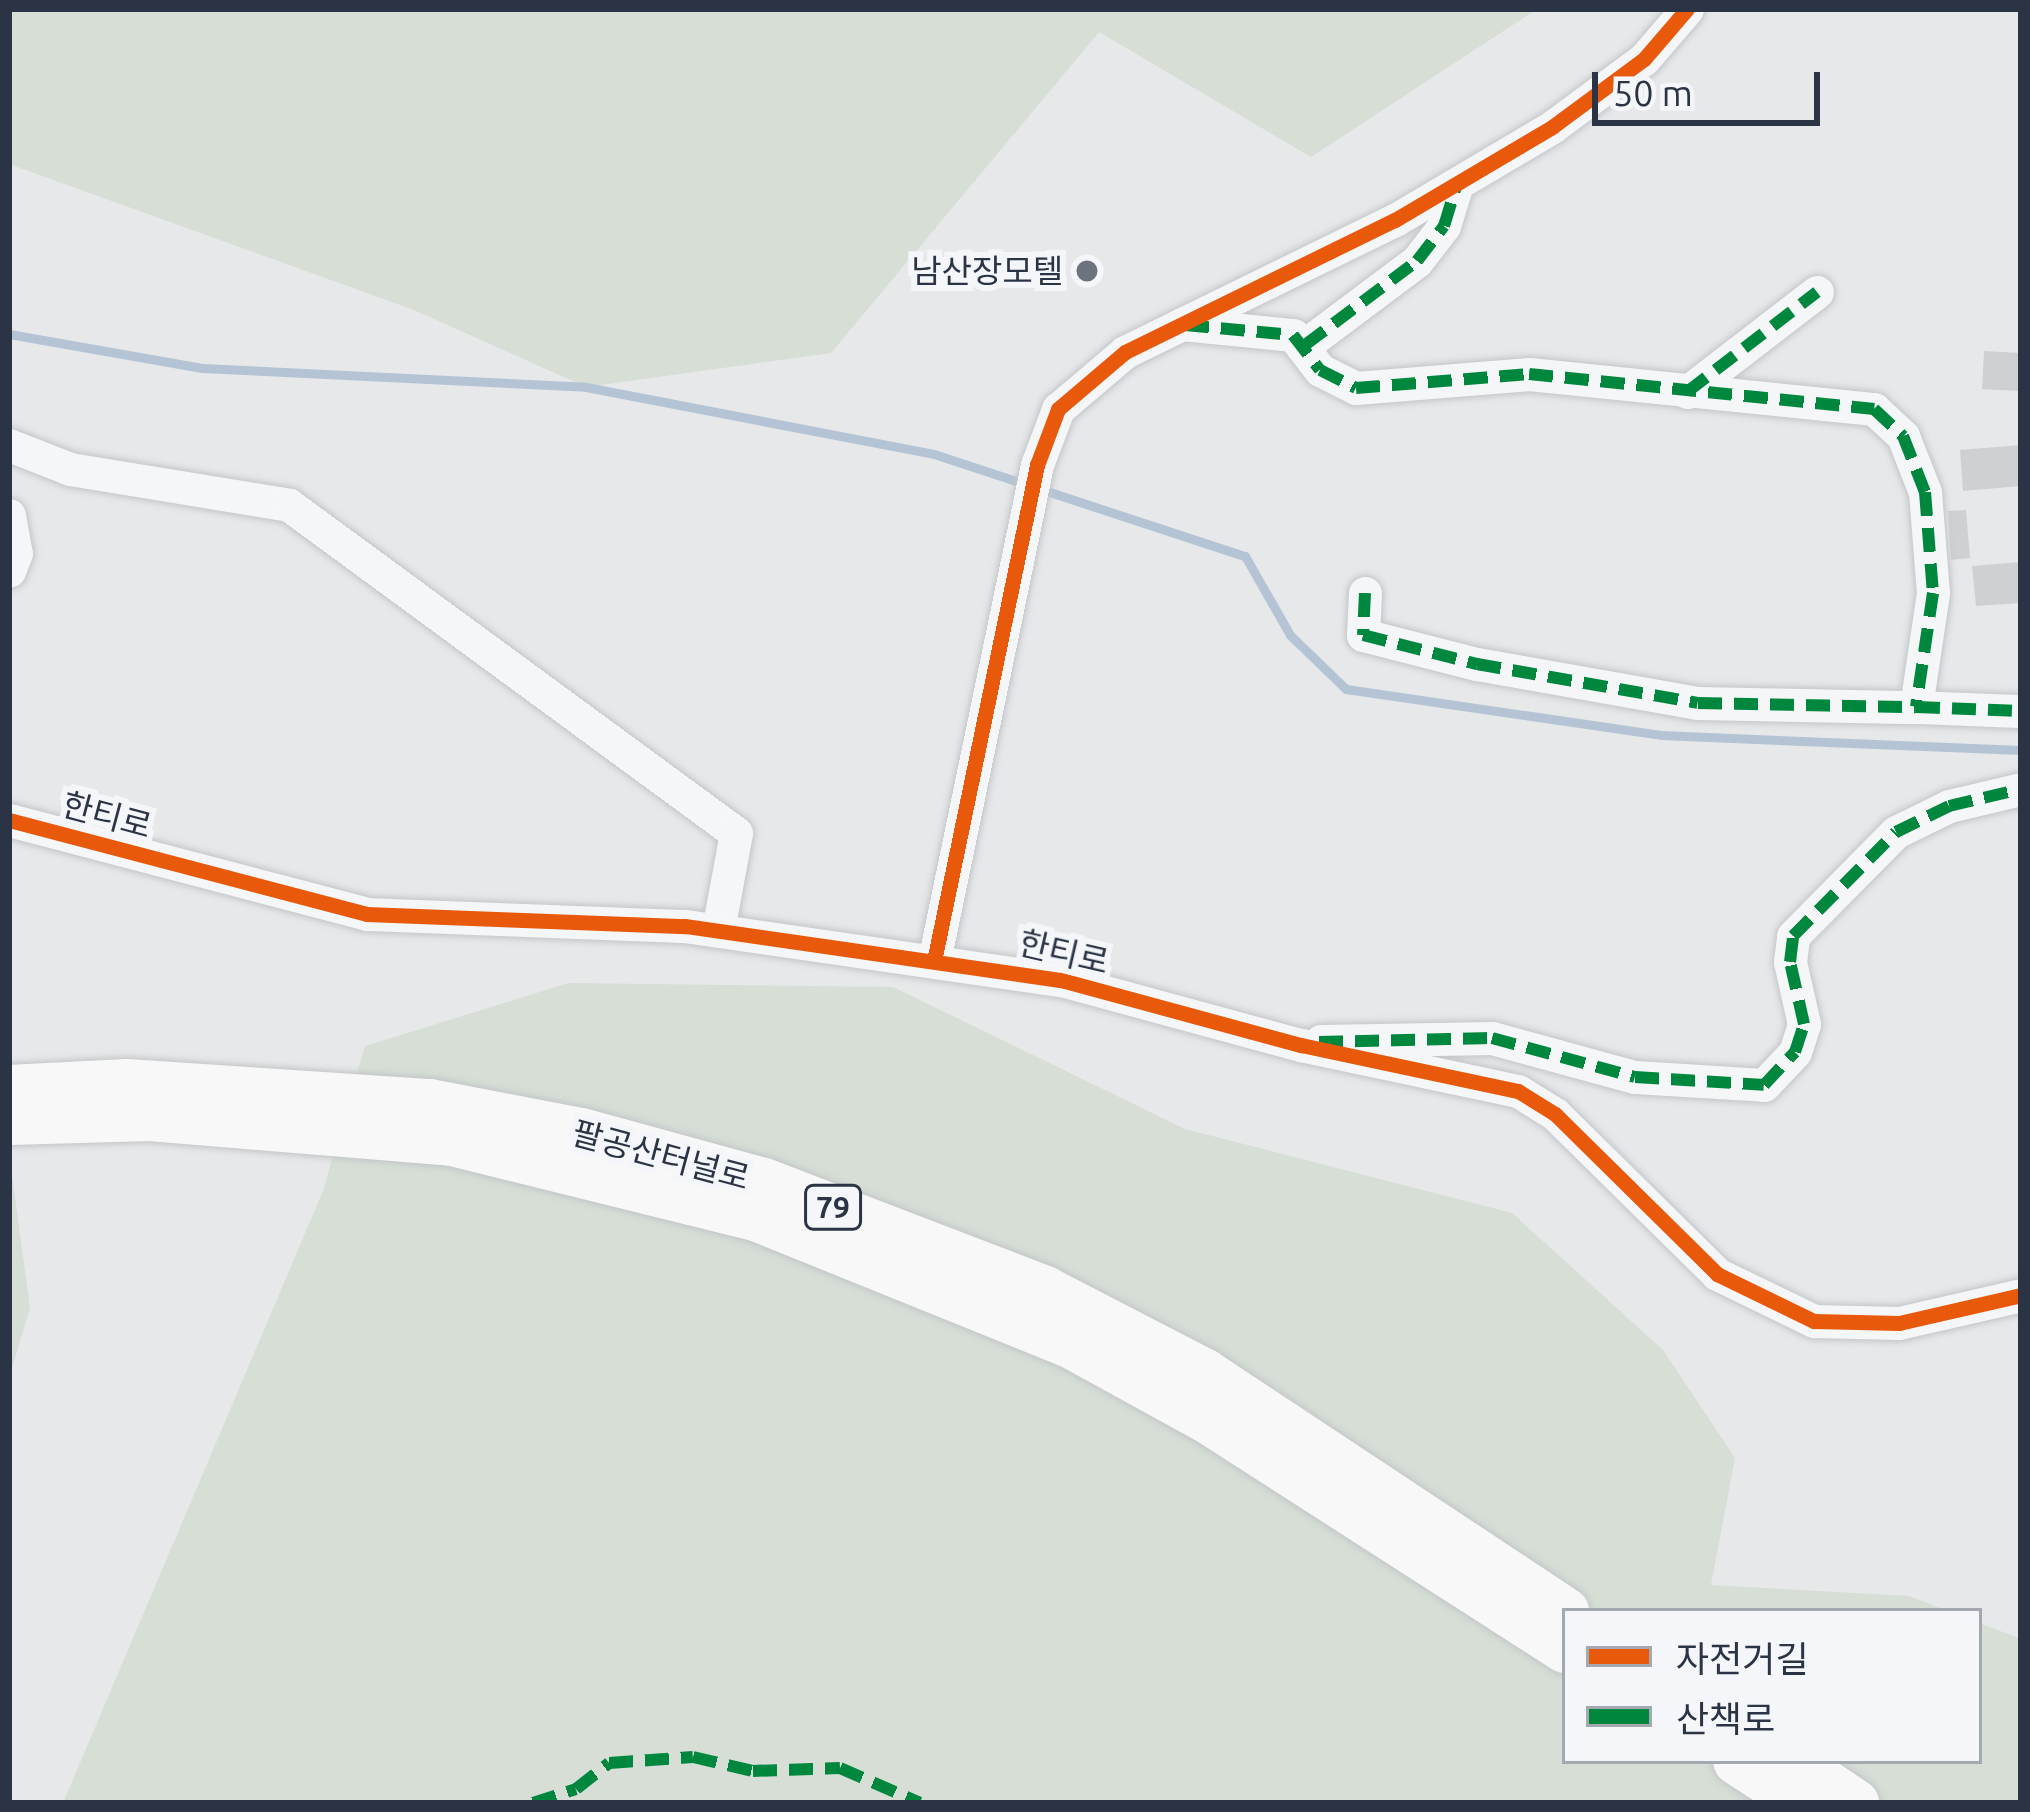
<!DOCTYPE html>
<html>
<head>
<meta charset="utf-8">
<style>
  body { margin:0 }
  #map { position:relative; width:2030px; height:1812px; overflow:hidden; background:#e6e8ea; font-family:Ubuntu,"Noto Sans KR",sans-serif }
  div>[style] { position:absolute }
  .green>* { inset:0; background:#d6ded6 }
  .stream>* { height:9px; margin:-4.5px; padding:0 4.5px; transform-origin:4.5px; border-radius:4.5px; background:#b4c4d5 }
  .building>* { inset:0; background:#ced0d3 }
  .roads { filter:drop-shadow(0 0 3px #c4c6c8) drop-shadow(0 0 3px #c4c6c8) }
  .minor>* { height:33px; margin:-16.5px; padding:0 16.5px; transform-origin:16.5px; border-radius:16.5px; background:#f5f6f7 }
  .highway>* { height:48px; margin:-24px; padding:0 24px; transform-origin:24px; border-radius:24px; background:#f8f8f8 }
  .quiet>* { height:12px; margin-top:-6px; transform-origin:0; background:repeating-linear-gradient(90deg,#00873e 0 24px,transparent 0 36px) }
  .cycleway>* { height:15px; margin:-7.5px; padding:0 7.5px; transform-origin:7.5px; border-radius:7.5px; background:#e8590c }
  .dots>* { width:33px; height:33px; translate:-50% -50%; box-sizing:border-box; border:6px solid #f4f6f9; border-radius:50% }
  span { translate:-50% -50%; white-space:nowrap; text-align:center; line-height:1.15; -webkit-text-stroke:12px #f4f6f9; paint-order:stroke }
  .shield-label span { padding:3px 9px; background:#f4f6f9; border:3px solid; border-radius:9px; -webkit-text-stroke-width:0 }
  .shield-label { font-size:30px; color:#2b3445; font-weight:700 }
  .poi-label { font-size:33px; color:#2b3445 }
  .right { translate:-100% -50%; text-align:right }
  .street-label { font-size:33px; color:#2b3445 }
  .frame { position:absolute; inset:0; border:12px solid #2b3445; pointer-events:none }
  .legend { position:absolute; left:1562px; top:1608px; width:420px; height:156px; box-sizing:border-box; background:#f4f6f9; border:3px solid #a4a8b1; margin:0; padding:15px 21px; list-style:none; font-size:36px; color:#2b3445 }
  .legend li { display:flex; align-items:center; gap:24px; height:60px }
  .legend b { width:60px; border:3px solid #a4a8b1 }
  .scale { position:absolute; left:1592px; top:72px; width:228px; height:54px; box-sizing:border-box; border:6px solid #2b3445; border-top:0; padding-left:15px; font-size:36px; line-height:42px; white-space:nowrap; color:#2b3445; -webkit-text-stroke:9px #f4f6f9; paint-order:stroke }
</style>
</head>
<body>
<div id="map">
  <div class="green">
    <div style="clip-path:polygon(9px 9px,1537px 9px,1311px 157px,1099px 32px,831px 353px,586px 387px,414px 310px,9px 164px)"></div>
    <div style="clip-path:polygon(569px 983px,893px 987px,1185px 1129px,1512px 1213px,1663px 1350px,1735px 1458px,1711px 1585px,1909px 1596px,1948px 1611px,1565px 1611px,1565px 1761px,1979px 1761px,1979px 1623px,2021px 1639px,2021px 1803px,63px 1803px,323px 1191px,365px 1046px)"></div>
    <div style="clip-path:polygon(9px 1153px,30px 1308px,9px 1378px)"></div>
  </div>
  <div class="stream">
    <div style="left:9px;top:334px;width:196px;rotate:10deg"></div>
    <div style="left:202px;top:368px;width:384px;rotate:2.8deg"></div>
    <div style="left:586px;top:387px;width:354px;rotate:10.9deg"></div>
    <div style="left:934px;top:454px;width:327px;rotate:18.2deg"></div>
    <div style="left:1245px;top:556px;width:91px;rotate:60.3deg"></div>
    <div style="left:1290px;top:635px;width:78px;rotate:44deg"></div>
    <div style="left:1346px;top:689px;width:318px;rotate:8.3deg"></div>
    <div style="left:1661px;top:735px;width:360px;rotate:2.4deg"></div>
  </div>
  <div class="building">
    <div style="clip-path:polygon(1984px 351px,2021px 353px,2019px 391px,1982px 389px)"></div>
    <div style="clip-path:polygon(2021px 445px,2021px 486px,1963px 491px,1960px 450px)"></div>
    <div style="clip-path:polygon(1966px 510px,1970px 558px,1951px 560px,1948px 511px)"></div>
    <div style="clip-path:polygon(2021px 562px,2021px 603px,1976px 606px,1972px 566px)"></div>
  </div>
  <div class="roads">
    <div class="minor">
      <div style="left:1182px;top:324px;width:112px;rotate:5.7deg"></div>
      <div style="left:1293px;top:335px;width:44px;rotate:52.4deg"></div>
      <div style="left:1320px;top:370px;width:40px;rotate:26.6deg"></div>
      <div style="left:1356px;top:388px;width:174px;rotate:-4.6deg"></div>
      <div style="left:1529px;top:374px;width:347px;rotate:5.8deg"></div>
      <div style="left:1874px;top:409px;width:40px;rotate:43deg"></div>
      <div style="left:1903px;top:436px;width:60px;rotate:68.6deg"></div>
      <div style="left:1925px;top:492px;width:101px;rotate:85.5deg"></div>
      <div style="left:1933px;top:593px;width:115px;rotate:98.5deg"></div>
      <div style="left:1916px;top:707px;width:105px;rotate:2.2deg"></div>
      <div style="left:1305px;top:345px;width:140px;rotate:-36.9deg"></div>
      <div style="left:1417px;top:261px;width:44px;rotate:-52.4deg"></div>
      <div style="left:1444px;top:226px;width:41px;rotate:-72.9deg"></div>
      <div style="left:1687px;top:392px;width:164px;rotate:-37.6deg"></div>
      <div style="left:9px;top:445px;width:66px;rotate:21.5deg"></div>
      <div style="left:70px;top:469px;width:222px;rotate:9.3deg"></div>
      <div style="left:289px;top:505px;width:554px;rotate:36.27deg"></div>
      <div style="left:736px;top:833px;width:99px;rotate:100.5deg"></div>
      <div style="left:9px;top:515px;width:39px;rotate:80deg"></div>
      <div style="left:16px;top:553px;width:19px;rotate:111deg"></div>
      <div style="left:1365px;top:593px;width:42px;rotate:92.7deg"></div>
      <div style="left:1363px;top:635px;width:118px;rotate:14.3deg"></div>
      <div style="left:1477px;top:664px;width:224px;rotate:10deg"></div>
      <div style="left:1698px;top:703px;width:218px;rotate:1.1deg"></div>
      <div style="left:9px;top:820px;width:370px;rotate:14.7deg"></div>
      <div style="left:367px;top:914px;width:318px;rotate:2.2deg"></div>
      <div style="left:685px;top:926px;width:380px;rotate:8.2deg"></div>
      <div style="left:1061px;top:980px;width:249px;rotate:15.2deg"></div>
      <div style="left:1301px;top:1045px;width:222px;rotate:12deg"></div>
      <div style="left:1518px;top:1091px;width:44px;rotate:31.9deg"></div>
      <div style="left:1555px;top:1114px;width:228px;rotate:44.6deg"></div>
      <div style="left:1717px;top:1274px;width:108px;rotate:25.9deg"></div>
      <div style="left:1814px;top:1321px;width:85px;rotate:1.3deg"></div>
      <div style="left:1899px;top:1323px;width:125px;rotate:-12.9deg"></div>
      <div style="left:934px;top:961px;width:507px;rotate:-78.27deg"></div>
      <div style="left:1037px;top:465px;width:60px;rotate:-69.4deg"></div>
      <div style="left:1058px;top:409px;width:88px;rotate:-40.4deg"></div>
      <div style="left:1125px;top:352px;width:301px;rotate:-26.1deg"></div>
      <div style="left:1395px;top:220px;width:182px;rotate:-30.6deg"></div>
      <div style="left:1552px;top:127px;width:114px;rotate:-36.5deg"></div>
      <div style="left:1644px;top:59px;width:66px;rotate:-49.3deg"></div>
      <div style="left:1321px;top:1041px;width:171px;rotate:-1deg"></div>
      <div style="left:1492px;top:1038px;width:148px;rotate:15.3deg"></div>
      <div style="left:1635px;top:1077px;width:129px;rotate:3.5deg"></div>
      <div style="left:1764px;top:1085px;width:45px;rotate:-46.8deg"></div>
      <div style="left:1795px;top:1052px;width:29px;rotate:-72deg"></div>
      <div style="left:1804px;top:1024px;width:64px;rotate:-102.7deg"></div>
      <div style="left:1790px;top:962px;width:26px;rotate:-83deg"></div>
      <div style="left:1793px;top:936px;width:146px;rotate:-45.3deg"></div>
      <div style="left:1896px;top:832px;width:59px;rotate:-26.1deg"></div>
      <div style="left:1949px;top:806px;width:74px;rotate:-13.3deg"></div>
    </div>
    <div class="highway">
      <div style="left:9px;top:1089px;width:118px;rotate:-2.9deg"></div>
      <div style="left:127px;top:1083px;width:304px;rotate:3.8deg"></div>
      <div style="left:430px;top:1103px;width:154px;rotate:10.9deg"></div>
      <div style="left:581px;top:1132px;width:190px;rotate:15.3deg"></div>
      <div style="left:764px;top:1182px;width:301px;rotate:21deg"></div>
      <div style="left:1045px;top:1290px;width:180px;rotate:27.4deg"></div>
      <div style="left:1205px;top:1373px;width:432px;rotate:33.5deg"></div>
      <div style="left:9px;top:1121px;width:140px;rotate:-1.6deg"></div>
      <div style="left:149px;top:1117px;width:304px;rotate:4.7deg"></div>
      <div style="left:452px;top:1142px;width:315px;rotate:13.9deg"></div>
      <div style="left:758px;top:1218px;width:339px;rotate:22deg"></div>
      <div style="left:1072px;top:1345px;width:158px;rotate:28.8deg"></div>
      <div style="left:1210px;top:1421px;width:422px;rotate:32.7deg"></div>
      <div style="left:1737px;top:1761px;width:77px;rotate:32.9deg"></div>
      <div style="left:1792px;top:1761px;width:76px;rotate:33.7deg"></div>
    </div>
  </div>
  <div class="quiet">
    <div style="left:1185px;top:325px;width:108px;rotate:5.3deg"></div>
    <div style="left:1293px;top:335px;width:44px;rotate:52.4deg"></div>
    <div style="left:1320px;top:370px;width:40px;rotate:26.6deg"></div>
    <div style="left:1356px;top:388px;width:174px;rotate:-4.6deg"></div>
    <div style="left:1529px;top:374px;width:347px;rotate:5.8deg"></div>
    <div style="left:1874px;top:409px;width:40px;rotate:43deg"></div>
    <div style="left:1903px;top:436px;width:60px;rotate:68.6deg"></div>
    <div style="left:1925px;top:492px;width:101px;rotate:85.5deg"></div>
    <div style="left:1933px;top:593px;width:115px;rotate:98.5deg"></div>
    <div style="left:1916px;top:707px;width:105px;rotate:2.2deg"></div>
    <div style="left:1305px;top:345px;width:140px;rotate:-36.9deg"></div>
    <div style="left:1417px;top:261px;width:44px;rotate:-52.4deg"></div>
    <div style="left:1444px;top:226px;width:41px;rotate:-72.9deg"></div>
    <div style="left:1687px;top:392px;width:164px;rotate:-37.6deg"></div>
    <div style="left:1365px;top:593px;width:42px;rotate:92.7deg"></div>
    <div style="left:1363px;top:635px;width:118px;rotate:14.3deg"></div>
    <div style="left:1477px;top:664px;width:224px;rotate:10deg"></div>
    <div style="left:1698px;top:703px;width:218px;rotate:1.1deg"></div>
    <div style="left:1319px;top:1042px;width:173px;rotate:-1.3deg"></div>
    <div style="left:1492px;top:1038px;width:148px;rotate:15.3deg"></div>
    <div style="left:1635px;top:1077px;width:129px;rotate:3.5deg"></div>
    <div style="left:1764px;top:1085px;width:45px;rotate:-46.8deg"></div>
    <div style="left:1795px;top:1052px;width:29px;rotate:-72deg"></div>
    <div style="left:1804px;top:1024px;width:64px;rotate:-102.7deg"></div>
    <div style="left:1790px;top:962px;width:26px;rotate:-83deg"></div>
    <div style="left:1793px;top:936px;width:146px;rotate:-45.3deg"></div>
    <div style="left:1896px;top:832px;width:59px;rotate:-26.1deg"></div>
    <div style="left:1949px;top:806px;width:74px;rotate:-13.3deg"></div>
    <div style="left:533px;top:1803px;width:45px;rotate:-18deg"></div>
    <div style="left:576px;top:1789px;width:42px;rotate:-38.2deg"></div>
    <div style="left:609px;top:1763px;width:84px;rotate:-4.1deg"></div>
    <div style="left:693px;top:1757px;width:62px;rotate:13.1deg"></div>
    <div style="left:753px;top:1771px;width:87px;rotate:-2deg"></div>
    <div style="left:840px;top:1768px;width:87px;rotate:23.6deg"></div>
  </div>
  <div class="cycleway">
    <div style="left:9px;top:820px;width:370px;rotate:14.7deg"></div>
    <div style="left:367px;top:914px;width:318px;rotate:2.2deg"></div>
    <div style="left:685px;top:926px;width:380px;rotate:8.2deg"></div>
    <div style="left:1061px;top:980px;width:249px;rotate:15.2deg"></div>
    <div style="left:1301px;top:1045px;width:222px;rotate:12deg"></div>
    <div style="left:1518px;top:1091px;width:44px;rotate:31.9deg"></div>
    <div style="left:1555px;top:1114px;width:228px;rotate:44.6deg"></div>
    <div style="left:1717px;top:1274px;width:108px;rotate:25.9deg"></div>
    <div style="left:1814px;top:1321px;width:85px;rotate:1.3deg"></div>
    <div style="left:1899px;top:1323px;width:125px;rotate:-12.9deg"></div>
    <div style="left:934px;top:961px;width:507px;rotate:-78.27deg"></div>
    <div style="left:1037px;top:465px;width:60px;rotate:-69.4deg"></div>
    <div style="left:1058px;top:409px;width:88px;rotate:-40.4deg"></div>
    <div style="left:1125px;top:352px;width:301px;rotate:-26.1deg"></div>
    <div style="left:1395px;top:220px;width:182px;rotate:-30.6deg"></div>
    <div style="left:1552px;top:127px;width:114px;rotate:-36.5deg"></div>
    <div style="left:1644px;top:59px;width:66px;rotate:-49.3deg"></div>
  </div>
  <div class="dots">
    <div style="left:1087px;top:271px;background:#6c737f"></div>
  </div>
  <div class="shield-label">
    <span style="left:833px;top:1207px">79</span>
  </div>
  <div class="poi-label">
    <span class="right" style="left:1063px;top:271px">남산장모텔</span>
  </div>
  <div class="street-label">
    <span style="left:107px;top:815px;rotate:15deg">한티로</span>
    <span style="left:1064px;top:952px;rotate:13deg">한티로</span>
    <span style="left:661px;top:1155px;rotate:15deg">팔공산터널로</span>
  </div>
  <div class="frame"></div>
  <ul class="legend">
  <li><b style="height:15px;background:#e8590c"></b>자전거길</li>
  <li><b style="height:15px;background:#00873e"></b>산책로</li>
  </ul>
  <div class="scale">50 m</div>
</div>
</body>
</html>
